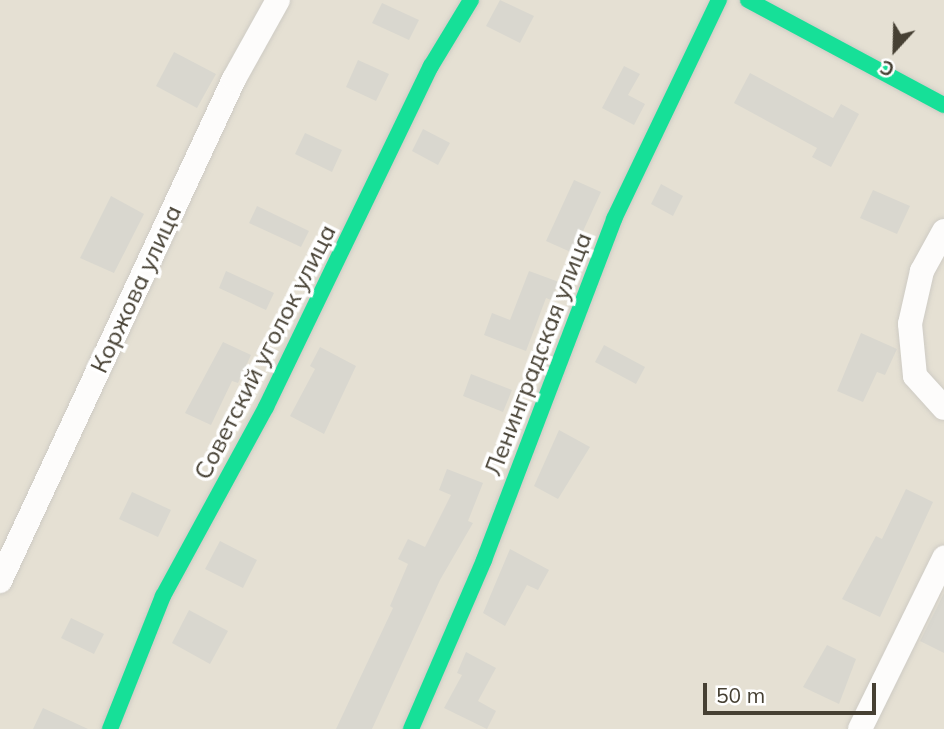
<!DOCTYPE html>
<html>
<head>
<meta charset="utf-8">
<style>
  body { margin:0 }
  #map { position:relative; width:944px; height:729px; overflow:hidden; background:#f0eee6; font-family:Mulish,sans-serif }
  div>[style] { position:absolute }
  .residential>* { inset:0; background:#e5e0d3 }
  .building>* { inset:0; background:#d9d7cf }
  .roads { filter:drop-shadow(0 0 2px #cecbc4) drop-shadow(0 0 2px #cecbc4) }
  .street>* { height:24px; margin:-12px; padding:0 12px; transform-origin:12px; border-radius:12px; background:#fdfcfb }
  .fast>* { height:16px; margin:-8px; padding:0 8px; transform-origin:8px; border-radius:8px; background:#16e098 }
  span { translate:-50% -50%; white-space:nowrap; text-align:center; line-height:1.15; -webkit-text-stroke:7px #fff; paint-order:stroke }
  .street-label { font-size:24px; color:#464033 }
  .north { position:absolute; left:860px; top:14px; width:70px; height:70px; -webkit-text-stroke:5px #fff; paint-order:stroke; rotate:202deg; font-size:19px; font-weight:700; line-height:28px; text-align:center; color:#464033 }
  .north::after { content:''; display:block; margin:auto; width:24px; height:32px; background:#464033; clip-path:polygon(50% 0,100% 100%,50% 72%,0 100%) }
  .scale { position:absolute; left:703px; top:683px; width:173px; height:32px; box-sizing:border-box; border:4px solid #464033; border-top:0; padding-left:9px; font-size:21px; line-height:24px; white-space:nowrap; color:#464033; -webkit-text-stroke:5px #fff; paint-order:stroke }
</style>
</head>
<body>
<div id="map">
  <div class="residential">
    <div style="clip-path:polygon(0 0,944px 0,944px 729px,0 729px)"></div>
  </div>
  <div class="building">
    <div style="clip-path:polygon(500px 0,534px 16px,520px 43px,486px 26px)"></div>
    <div style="clip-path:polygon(382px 3px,419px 20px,409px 40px,372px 23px)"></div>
    <div style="clip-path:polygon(174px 52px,216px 74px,197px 108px,156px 86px)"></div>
    <div style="clip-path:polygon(358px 60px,389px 74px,376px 101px,346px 87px)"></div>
    <div style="clip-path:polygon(624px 66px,640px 74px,628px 95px,645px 104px,634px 125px,602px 108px)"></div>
    <div style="clip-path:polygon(750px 73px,833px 118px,841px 104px,859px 114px,831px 167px,812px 157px,817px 148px,734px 103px)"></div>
    <div style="clip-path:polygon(423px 129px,450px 143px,438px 165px,412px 151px)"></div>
    <div style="clip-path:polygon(305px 133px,342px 150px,332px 172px,295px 154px)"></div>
    <div style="clip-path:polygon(574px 180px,601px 192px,573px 253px,546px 241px)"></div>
    <div style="clip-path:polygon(661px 184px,683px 196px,673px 216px,651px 204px)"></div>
    <div style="clip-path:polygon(873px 190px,910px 206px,897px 234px,860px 218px)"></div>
    <div style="clip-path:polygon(111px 196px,144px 214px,114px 273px,80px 258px)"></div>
    <div style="clip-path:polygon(257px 206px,309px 231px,301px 247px,249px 223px)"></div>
    <div style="clip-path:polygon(226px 271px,274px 293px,266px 310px,219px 288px)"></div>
    <div style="clip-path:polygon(529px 271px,559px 282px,551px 300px,546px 298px,526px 351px,484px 335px,492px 313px,510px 320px)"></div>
    <div style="clip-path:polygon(861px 333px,897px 349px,885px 375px,877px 372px,863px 402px,837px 391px)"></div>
    <div style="clip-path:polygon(223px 342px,251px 355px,238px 383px,232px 381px,211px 425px,185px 413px)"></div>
    <div style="clip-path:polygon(604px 345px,645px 367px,636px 384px,595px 362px)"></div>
    <div style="clip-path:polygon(320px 347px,356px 366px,324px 434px,290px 416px,315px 369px,310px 366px)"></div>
    <div style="clip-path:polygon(471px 374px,512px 390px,503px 412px,463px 396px)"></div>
    <div style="clip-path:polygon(559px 430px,590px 447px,558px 499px,534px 486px)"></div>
    <div style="clip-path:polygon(447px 469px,483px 483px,468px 521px,473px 523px,440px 580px,372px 729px,336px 729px,393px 608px,390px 606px,408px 564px,398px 559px,408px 539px,425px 547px,451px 495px,439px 490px)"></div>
    <div style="clip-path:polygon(906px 489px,933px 502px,880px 617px,842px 599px,876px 536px,882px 539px)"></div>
    <div style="clip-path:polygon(132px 492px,171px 510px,158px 537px,119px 519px)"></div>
    <div style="clip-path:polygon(220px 541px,257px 560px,243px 588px,205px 569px)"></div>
    <div style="clip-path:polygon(510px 549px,549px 570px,538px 590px,527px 585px,505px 626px,483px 613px)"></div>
    <div style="clip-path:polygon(944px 593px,944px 653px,920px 641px)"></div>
    <div style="clip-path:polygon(189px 610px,228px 631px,210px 664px,172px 643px)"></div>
    <div style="clip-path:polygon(71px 618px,104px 634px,94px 654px,61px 638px)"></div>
    <div style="clip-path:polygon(827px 645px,856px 659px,839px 704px,803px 687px)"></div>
    <div style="clip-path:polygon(466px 652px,496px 668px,478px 701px,496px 711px,487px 729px,444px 708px,462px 675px,457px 673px)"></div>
    <div style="clip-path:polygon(43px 708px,88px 729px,33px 729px)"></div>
  </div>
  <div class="roads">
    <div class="street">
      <div style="left:944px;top:231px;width:46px;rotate:118.8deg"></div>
      <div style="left:922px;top:271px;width:54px;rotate:102.8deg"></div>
      <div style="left:910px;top:324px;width:52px;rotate:84.5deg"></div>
      <div style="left:915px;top:376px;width:43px;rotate:47.8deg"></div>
      <div style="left:0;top:581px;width:554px;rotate:-65.01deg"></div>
      <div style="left:234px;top:79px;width:90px;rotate:-60.9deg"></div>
      <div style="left:860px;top:729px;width:191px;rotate:-63.8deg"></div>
    </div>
    <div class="fast">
      <div style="left:748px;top:0;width:222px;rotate:28.2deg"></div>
      <div style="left:110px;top:729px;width:143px;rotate:-68.3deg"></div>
      <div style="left:163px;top:596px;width:215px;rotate:-61.4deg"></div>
      <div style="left:266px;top:407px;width:379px;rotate:-64.2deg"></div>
      <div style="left:431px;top:66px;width:77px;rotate:-58.8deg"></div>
      <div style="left:411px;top:729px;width:184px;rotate:-66.6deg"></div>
      <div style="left:484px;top:560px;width:365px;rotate:-69.1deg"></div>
      <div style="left:614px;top:219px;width:243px;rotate:-64.4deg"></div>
    </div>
  </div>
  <div class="street-label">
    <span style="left:136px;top:289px;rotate:-65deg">Коржова улица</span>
    <span style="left:265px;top:352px;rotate:-63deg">Советский уголок улица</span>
    <span style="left:538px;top:354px;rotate:-69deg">Ленинградская улица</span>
  </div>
  <div class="north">С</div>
  <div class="scale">50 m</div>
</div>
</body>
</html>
